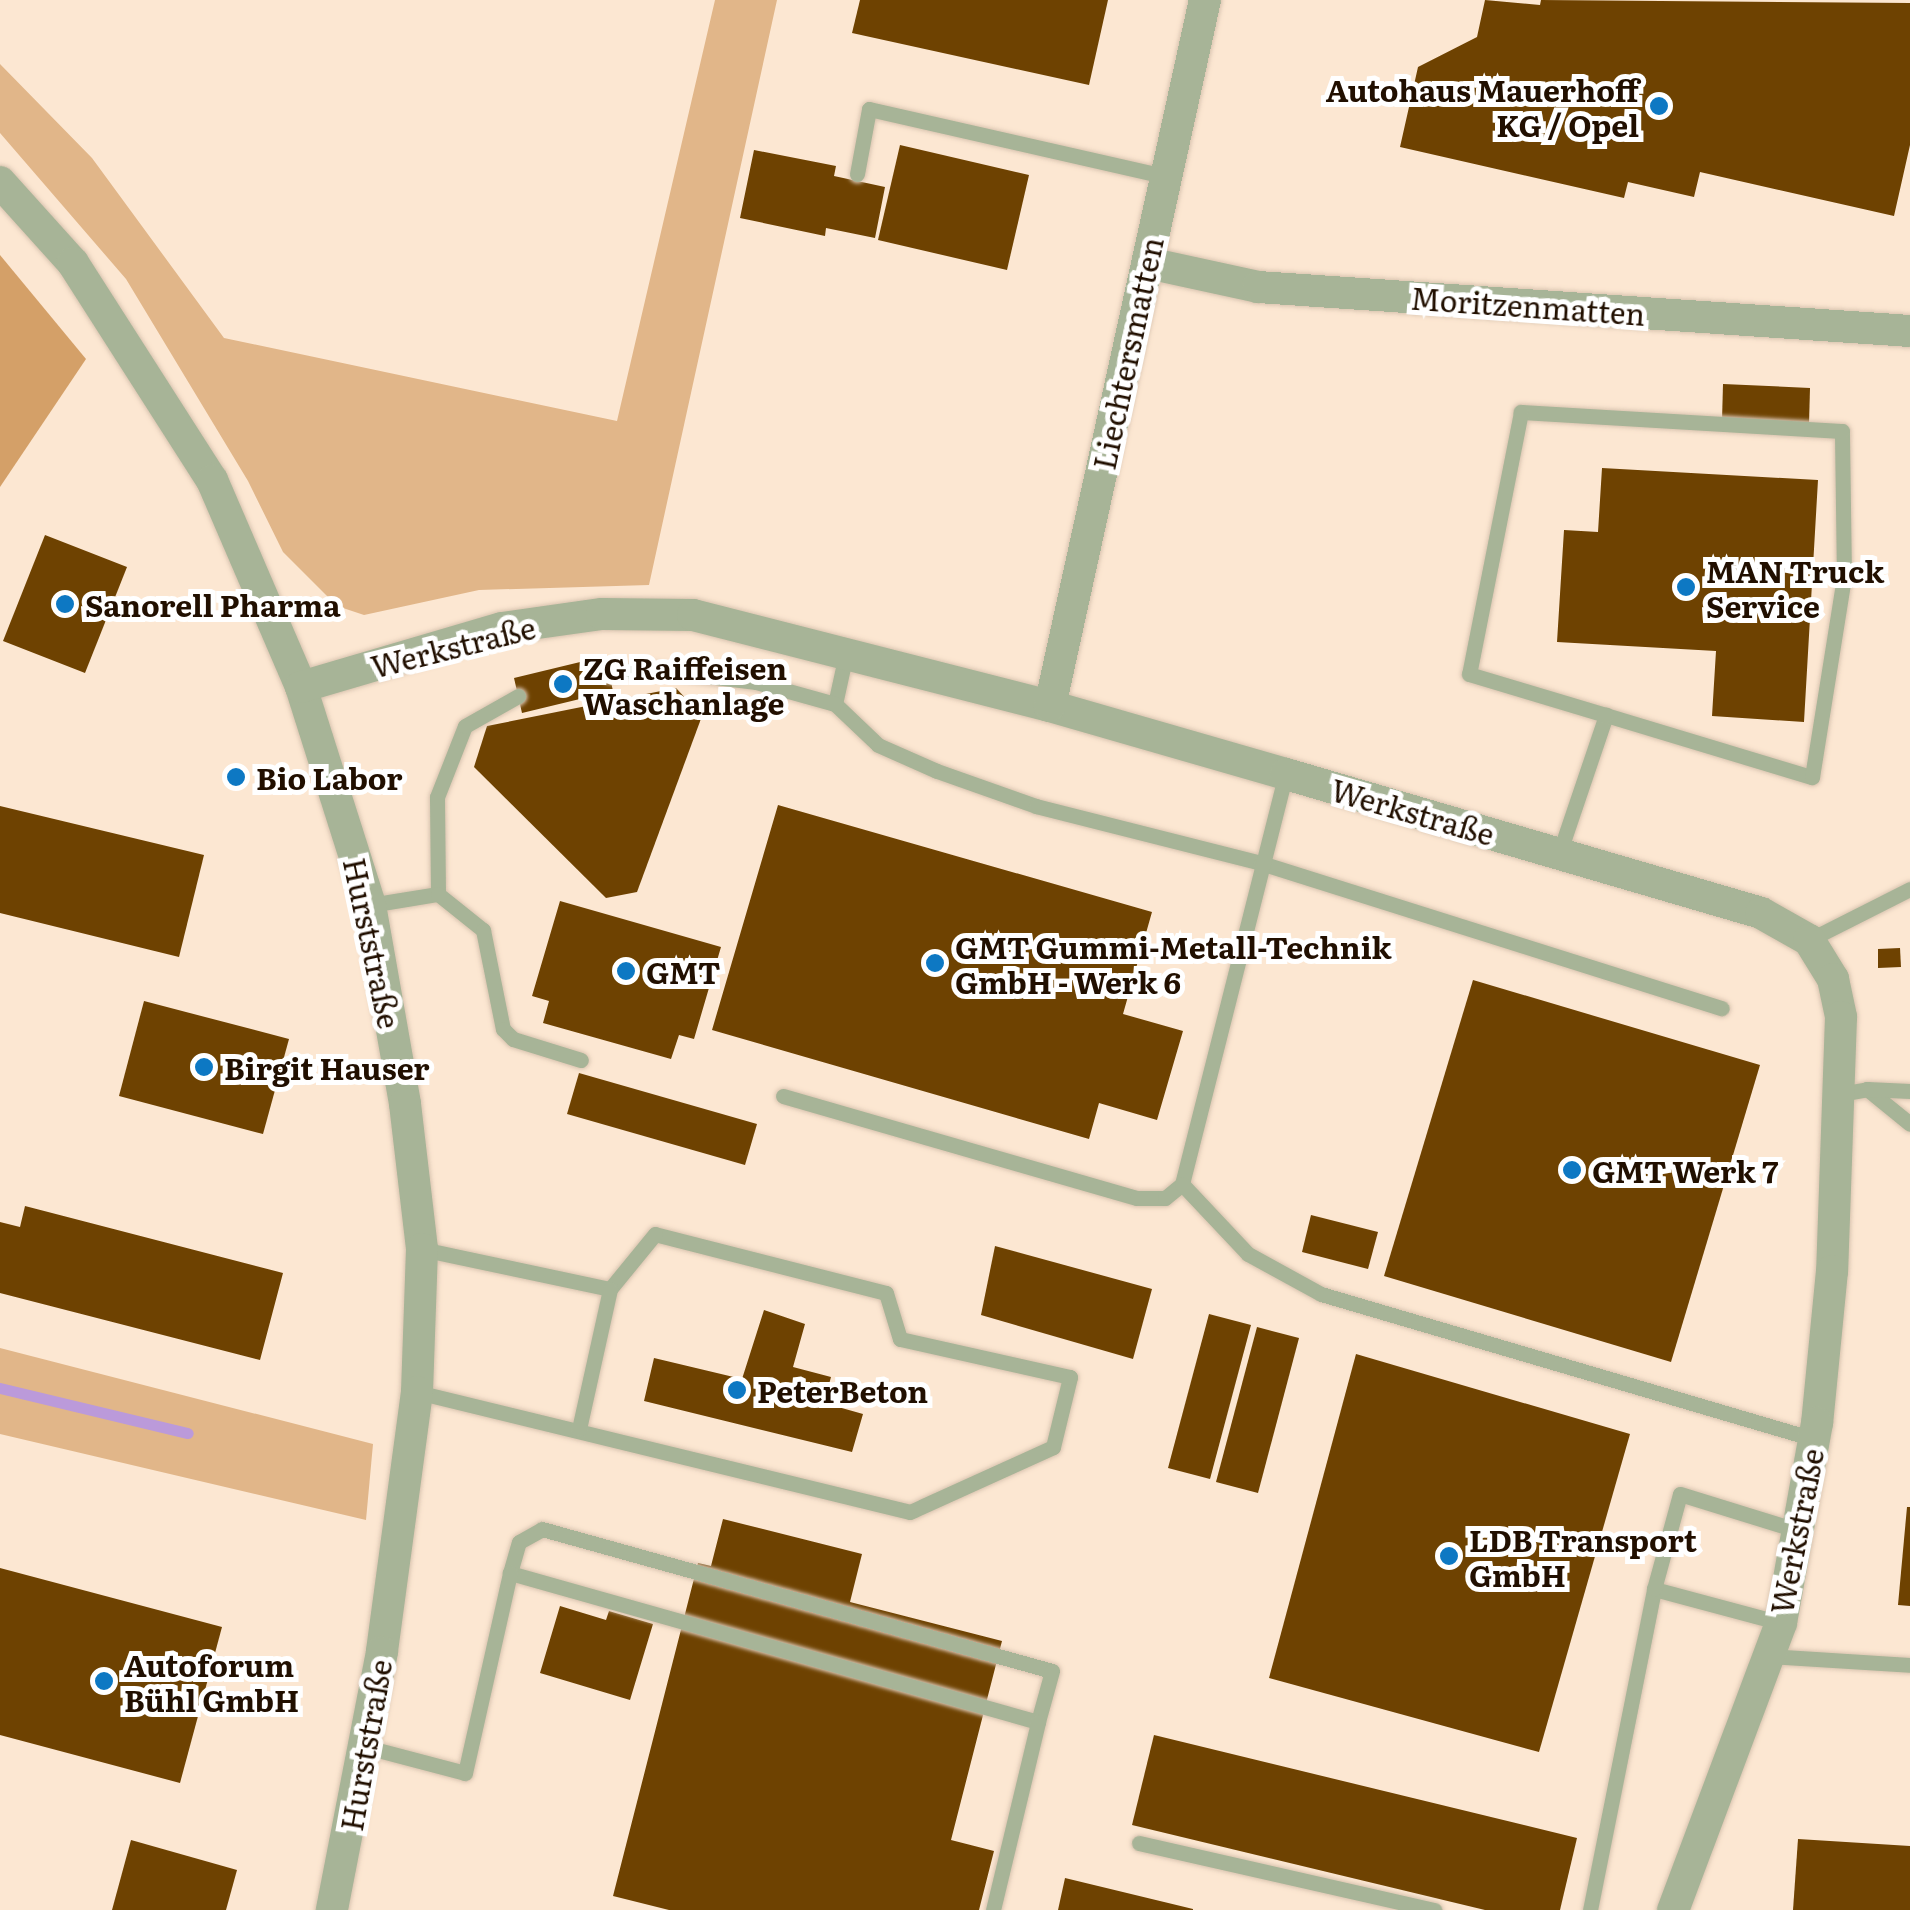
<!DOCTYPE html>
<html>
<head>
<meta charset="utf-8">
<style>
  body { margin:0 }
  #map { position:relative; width:1910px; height:1910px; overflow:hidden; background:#fce7d2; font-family:Literata,serif }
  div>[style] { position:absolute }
  .green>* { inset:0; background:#e1b689 }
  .forest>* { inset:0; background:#d4a068 }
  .stream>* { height:11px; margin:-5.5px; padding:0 5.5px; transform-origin:5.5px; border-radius:5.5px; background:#bb9ada }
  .building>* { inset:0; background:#6e4201 }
  .roads { filter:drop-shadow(0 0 2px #d9c4b0) drop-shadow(0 0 2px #d9c4b0) }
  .lane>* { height:15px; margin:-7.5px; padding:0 7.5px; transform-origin:7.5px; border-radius:7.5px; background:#a7b497 }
  .street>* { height:32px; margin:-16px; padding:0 16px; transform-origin:16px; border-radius:16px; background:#a7b497 }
  .dots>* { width:28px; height:28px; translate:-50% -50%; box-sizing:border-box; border:5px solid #fff; border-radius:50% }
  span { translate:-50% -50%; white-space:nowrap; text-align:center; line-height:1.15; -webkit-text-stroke:10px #fff; paint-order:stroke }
  .poi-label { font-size:30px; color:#210f00; font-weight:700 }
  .right { translate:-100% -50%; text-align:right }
  .left { translate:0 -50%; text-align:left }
  .street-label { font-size:30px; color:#210f00 }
</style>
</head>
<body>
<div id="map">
  <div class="green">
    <div style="clip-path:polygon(715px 0,777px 0,649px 585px,479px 590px,364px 615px,337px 606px,283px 552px,248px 481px,126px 279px,0 133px,0 64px,92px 158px,224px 338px,617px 421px)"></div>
    <div style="clip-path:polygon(0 1348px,373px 1444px,366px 1520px,0 1434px)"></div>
  </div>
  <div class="forest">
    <div style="clip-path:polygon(0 255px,86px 359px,0 487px)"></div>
  </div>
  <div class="stream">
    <div style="left:0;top:1388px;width:193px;rotate:13.5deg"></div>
  </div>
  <div class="building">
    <div style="clip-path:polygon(860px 0,1108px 0,1089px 85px,852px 33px)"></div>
    <div style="clip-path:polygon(1485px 0,1540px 5px,1541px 0,1910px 3px,1910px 145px,1894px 216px,1700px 172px,1694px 197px,1628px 182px,1624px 198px,1400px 147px,1418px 67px,1477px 37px)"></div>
    <div style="clip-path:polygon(900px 145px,1029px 175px,1007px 270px,878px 240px)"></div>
    <div style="clip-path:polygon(754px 150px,836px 166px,834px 176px,885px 187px,875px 238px,826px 228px,825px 236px,740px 218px)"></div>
    <div style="clip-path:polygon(1723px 384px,1810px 388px,1809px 424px,1722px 421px)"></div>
    <div style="clip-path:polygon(1602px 468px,1818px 480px,1804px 722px,1712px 716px,1716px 651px,1557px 642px,1564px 530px,1598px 532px)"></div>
    <div style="clip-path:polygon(45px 535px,127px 567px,85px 673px,3px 641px)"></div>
    <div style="clip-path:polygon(605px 656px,613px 691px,522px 713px,514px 678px)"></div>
    <div style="clip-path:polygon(676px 688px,702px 716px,637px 892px,606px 898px,474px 767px,487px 726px)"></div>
    <div style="clip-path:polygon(244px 767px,248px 781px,229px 786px,225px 772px)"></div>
    <div style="clip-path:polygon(778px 805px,1152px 912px,1123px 1014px,1183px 1031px,1157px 1120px,1099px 1103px,1089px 1139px,712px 1030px)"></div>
    <div style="clip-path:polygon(0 806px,204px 855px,179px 957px,0 913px)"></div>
    <div style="clip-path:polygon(560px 901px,721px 947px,694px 1039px,679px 1035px,671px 1059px,543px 1023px,549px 1001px,532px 996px)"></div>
    <div style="clip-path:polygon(1900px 948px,1901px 967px,1878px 968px,1878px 949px)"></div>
    <div style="clip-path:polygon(1473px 980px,1760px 1065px,1671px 1362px,1384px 1276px)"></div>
    <div style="clip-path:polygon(144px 1001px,289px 1039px,263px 1134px,119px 1096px)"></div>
    <div style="clip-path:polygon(579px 1073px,757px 1124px,745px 1165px,567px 1114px)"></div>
    <div style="clip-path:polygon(25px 1206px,283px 1273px,260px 1360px,0 1293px,0 1222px,20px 1227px)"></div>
    <div style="clip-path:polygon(1311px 1215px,1378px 1232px,1368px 1269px,1302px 1252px)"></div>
    <div style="clip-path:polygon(995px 1246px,1152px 1289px,1133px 1359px,981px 1315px)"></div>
    <div style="clip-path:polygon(764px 1310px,805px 1324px,793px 1367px,831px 1377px,824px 1403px,863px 1414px,852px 1452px,644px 1401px,654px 1358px,742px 1379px)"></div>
    <div style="clip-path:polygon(1209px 1314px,1251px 1325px,1210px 1479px,1168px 1468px)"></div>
    <div style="clip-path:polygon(1257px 1327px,1299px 1338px,1258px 1493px,1216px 1482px)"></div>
    <div style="clip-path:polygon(1356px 1354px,1630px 1434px,1539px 1752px,1269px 1678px)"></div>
    <div style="clip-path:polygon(1907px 1507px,1910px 1507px,1910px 1606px,1898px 1605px)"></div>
    <div style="clip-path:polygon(723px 1519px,862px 1554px,850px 1602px,1002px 1641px,951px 1840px,994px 1851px,979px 1910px,669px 1910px,613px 1896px,698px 1563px,711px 1566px)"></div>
    <div style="clip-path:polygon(0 1568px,222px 1627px,180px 1783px,0 1735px)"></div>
    <div style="clip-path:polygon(560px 1606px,606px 1620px,609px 1611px,653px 1624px,630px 1700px,540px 1673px)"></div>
    <div style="clip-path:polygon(1154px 1735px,1577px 1838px,1560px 1910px,1485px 1910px,1132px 1825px)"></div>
    <div style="clip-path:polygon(1798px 1839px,1910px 1846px,1910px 1910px,1793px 1910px)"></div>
    <div style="clip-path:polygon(131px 1840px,237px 1870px,226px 1910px,112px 1910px)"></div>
    <div style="clip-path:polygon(1065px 1878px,1193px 1909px,1193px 1910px,1058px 1910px)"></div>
  </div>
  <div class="roads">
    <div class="lane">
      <div style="left:857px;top:174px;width:66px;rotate:-79.5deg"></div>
      <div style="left:869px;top:109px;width:303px;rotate:12.8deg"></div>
      <div style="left:846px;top:654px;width:51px;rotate:102.4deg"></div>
      <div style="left:835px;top:704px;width:59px;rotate:43.6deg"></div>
      <div style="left:878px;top:745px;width:64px;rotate:23.8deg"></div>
      <div style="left:937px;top:771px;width:105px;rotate:19.5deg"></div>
      <div style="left:1036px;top:806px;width:232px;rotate:14.2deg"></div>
      <div style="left:1261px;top:863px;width:483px;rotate:17.5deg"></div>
      <div style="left:609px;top:675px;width:33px;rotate:-12deg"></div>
      <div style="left:641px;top:668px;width:116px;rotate:6.9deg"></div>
      <div style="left:756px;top:682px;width:82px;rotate:15.6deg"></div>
      <div style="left:1559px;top:854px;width:147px;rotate:-71.3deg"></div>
      <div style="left:1606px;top:715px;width:215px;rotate:16.8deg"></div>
      <div style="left:1812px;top:777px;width:202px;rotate:-80.9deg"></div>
      <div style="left:1844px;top:578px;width:147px;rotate:-90.8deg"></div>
      <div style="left:1842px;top:431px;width:322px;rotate:-176.6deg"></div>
      <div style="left:1521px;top:412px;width:267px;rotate:101.2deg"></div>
      <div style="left:1469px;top:674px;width:143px;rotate:16.7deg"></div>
      <div style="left:438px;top:894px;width:97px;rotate:-90.6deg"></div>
      <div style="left:437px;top:797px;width:76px;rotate:-68.5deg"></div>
      <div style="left:465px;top:726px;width:61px;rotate:-29.5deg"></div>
      <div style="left:370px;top:905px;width:69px;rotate:-9.2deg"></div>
      <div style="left:438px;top:894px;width:58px;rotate:38.7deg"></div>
      <div style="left:483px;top:930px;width:101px;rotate:78.6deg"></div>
      <div style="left:503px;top:1029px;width:14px;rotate:45deg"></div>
      <div style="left:513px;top:1039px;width:71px;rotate:17.2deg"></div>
      <div style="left:1809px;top:940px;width:113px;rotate:-26.8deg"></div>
      <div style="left:1867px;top:1089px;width:55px;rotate:39.1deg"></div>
      <div style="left:1840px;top:1094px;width:27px;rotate:-10deg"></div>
      <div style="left:1867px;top:1089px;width:43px;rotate:2.7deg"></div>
      <div style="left:783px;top:1096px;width:368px;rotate:16.1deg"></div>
      <div style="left:1137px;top:1198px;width:28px"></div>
      <div style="left:1165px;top:1198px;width:22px;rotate:-39deg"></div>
      <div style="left:1182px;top:1184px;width:423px;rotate:-75.8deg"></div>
      <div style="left:1182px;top:1184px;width:96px;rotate:46.7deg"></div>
      <div style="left:1248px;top:1254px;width:83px;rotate:28.7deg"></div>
      <div style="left:1321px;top:1294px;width:514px;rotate:16.39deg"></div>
      <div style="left:417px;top:1392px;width:507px;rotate:13.68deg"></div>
      <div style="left:910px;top:1512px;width:157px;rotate:-24.4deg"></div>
      <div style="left:1053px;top:1447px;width:72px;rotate:-76.3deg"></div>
      <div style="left:1070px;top:1377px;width:174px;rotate:-167.4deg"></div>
      <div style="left:900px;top:1339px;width:48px;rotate:-106.9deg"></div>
      <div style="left:886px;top:1293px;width:238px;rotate:-165.7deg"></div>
      <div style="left:655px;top:1234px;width:71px;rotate:129.3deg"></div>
      <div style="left:610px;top:1289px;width:192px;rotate:-168deg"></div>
      <div style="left:579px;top:1429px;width:143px;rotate:-77.5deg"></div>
      <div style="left:542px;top:1529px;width:529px;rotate:15.56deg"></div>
      <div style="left:1052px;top:1671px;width:53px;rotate:105.4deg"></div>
      <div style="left:1038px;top:1722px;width:549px;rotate:-164.24deg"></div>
      <div style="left:510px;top:1573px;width:32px;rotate:-74deg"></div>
      <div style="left:519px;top:1542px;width:26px;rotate:-29deg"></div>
      <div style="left:1654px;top:1589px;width:131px;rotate:15deg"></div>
      <div style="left:1768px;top:1656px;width:142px;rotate:3.6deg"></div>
      <div style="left:366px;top:1747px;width:102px;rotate:14.7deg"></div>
      <div style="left:465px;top:1773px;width:205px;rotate:-77.3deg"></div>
      <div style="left:1139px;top:1843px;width:303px;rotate:12.8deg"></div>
      <div style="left:993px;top:1910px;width:193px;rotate:-76.5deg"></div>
      <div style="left:1590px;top:1910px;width:327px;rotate:-78.7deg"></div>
      <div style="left:1654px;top:1589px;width:98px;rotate:-74.7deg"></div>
      <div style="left:1680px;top:1494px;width:121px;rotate:17.2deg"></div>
    </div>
    <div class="street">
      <div style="left:0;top:182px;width:109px;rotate:48deg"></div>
      <div style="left:73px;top:263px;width:258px;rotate:57.4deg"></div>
      <div style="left:212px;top:480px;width:225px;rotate:66.7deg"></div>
      <div style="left:301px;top:687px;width:229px;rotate:72.4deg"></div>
      <div style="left:370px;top:905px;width:202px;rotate:80deg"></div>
      <div style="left:405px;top:1104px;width:146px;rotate:83.3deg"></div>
      <div style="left:422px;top:1249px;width:143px;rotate:92deg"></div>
      <div style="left:417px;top:1392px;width:262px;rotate:97.7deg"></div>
      <div style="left:382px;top:1652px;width:263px;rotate:101deg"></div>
      <div style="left:1148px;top:263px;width:113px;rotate:12.3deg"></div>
      <div style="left:1258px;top:287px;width:653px;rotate:3.86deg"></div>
      <div style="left:301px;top:687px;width:209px;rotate:-16.4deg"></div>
      <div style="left:502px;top:628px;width:101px;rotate:-8deg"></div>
      <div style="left:602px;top:614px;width:91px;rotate:0.6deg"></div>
      <div style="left:693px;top:615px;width:368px;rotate:14.3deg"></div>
      <div style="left:1050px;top:706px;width:246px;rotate:16.1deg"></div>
      <div style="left:1286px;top:774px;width:495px;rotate:16.3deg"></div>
      <div style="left:1761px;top:913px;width:55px;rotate:29.4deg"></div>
      <div style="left:1809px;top:940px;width:46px;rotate:58.4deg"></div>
      <div style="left:1833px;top:979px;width:39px;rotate:78deg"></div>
      <div style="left:1841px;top:1017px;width:254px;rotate:92deg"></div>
      <div style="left:1832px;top:1271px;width:153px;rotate:95.6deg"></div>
      <div style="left:1817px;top:1423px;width:203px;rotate:100.2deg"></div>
      <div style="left:1781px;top:1623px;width:307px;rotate:110.6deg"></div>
      <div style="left:1050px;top:706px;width:723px;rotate:-77.62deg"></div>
    </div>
  </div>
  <div class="dots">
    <div style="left:1659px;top:106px;background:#0d78c3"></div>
    <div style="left:1686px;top:587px;background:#0d78c3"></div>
    <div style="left:65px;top:604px;background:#0d78c3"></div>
    <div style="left:563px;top:684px;background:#0d78c3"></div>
    <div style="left:236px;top:777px;background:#0d78c3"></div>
    <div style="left:935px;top:963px;background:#0d78c3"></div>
    <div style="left:626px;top:971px;background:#0d78c3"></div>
    <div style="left:204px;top:1067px;background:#0d78c3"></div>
    <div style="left:1572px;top:1170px;background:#0d78c3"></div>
    <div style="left:737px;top:1390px;background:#0d78c3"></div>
    <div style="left:1449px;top:1556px;background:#0d78c3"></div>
    <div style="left:104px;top:1681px;background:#0d78c3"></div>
  </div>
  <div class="poi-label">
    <span class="right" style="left:1639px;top:106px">Autohaus Mauerhoff<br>KG / Opel</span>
    <span class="left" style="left:1706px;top:587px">MAN Truck<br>Service</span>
    <span class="left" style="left:85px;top:604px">Sanorell Pharma</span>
    <span class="left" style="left:583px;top:684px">ZG Raiffeisen<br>Waschanlage</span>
    <span class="left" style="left:256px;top:777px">Bio Labor</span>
    <span class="left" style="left:955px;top:963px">GMT Gummi-Metall-Technik<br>GmbH - Werk 6</span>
    <span class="left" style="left:646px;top:971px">GMT</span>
    <span class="left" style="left:224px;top:1067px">Birgit Hauser</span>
    <span class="left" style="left:1592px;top:1170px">GMT Werk 7</span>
    <span class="left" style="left:757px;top:1390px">PeterBeton</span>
    <span class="left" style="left:1469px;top:1556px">LDB Transport<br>GmbH</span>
    <span class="left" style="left:124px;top:1681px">Autoforum<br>Bühl GmbH</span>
  </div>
  <div class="street-label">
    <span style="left:1528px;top:305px;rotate:4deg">Moritzenmatten</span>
    <span style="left:1127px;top:353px;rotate:-78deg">Liechtersmatten</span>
    <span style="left:453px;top:646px;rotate:-14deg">Werkstraße</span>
    <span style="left:1413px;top:811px;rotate:16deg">Werkstraße</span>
    <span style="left:373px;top:943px;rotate:78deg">Hurststraße</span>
    <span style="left:1796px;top:1531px;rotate:-79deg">Werkstraße</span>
    <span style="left:365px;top:1745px;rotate:-80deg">Hurststraße</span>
  </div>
</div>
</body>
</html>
